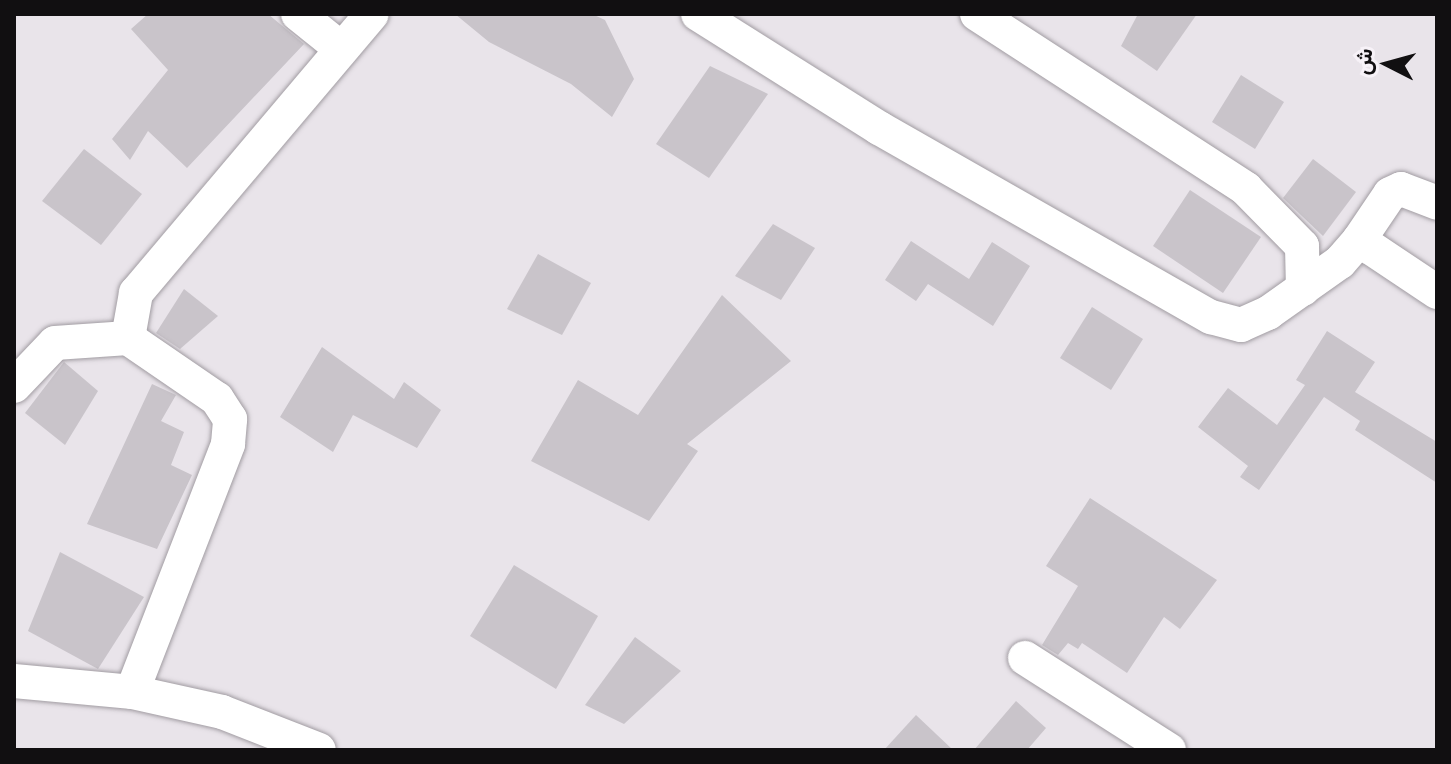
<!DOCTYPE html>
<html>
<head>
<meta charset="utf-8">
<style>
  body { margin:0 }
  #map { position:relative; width:1451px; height:764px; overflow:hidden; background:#e9e4ea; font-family:Merriweather,Vazirmatn,serif }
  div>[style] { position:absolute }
  .building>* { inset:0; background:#c9c4ca }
  .roads { filter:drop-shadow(0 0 2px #a19ca2) drop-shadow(0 0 2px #a19ca2) }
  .minor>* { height:34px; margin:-17px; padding:0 17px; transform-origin:17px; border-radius:17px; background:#fff }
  span { translate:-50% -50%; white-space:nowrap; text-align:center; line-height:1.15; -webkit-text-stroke:7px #f7f2f8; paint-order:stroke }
  .frame { position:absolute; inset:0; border:16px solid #110f11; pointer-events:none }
  .north { position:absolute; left:1347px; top:24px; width:80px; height:80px; -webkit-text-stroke:6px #f7f2f8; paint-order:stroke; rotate:276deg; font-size:22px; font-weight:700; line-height:32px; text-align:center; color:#110f11 }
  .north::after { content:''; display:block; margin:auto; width:28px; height:36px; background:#110f11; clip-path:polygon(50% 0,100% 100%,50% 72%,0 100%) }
</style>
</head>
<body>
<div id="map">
  <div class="building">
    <div style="clip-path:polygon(148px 14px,268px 14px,304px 44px,187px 168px,148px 131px,130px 160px,112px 139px,168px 70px,131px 29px)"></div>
    <div style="clip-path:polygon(455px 14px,592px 14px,605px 20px,634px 79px,612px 117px,571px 84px,489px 42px)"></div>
    <div style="clip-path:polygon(1138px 14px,1197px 14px,1157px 71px,1121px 46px)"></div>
    <div style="clip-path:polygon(710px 66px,768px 94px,709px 178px,656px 144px)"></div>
    <div style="clip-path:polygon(1241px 75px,1284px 102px,1255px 149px,1212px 122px)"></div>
    <div style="clip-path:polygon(84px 149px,142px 194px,101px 245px,42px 201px)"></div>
    <div style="clip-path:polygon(1313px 159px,1356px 192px,1323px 236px,1283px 198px)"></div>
    <div style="clip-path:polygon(1190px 190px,1261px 237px,1223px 293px,1153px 246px)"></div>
    <div style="clip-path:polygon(773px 224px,815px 248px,781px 300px,735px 276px)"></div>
    <div style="clip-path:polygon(911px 241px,969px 279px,992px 242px,1030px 266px,993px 326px,928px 284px,916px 301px,885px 280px)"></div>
    <div style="clip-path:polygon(538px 254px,591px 283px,562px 335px,507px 309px)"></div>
    <div style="clip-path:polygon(184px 289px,218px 316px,180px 349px,156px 333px)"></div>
    <div style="clip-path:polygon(722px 295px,791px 361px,687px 444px,698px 451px,649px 521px,531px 461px,578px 380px,638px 415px)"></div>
    <div style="clip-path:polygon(1092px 307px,1143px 339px,1111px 390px,1060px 358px)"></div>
    <div style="clip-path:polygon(1327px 331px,1375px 362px,1355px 392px,1437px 442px,1437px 483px,1355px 430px,1360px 421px,1324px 397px,1259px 490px,1240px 477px,1248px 466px,1198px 427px,1228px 388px,1277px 425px,1305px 385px,1296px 380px)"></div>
    <div style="clip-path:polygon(322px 347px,394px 399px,404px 382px,441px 410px,417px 448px,353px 415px,333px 452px,280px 417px)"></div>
    <div style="clip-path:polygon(64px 362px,98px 391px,65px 445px,25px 413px)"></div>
    <div style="clip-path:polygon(152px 384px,176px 395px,161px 421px,184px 432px,171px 465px,192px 475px,157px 549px,87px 524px)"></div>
    <div style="clip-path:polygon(1090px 498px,1217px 580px,1180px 629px,1164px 617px,1127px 673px,1082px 643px,1078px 649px,1068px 643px,1058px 655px,1042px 645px,1078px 586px,1046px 566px)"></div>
    <div style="clip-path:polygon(60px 552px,144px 597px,98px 669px,28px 631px)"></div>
    <div style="clip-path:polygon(514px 565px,598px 616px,556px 689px,470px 636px)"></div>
    <div style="clip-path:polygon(635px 637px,681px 671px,624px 724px,585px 705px)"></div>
    <div style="clip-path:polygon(1016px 701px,1046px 728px,1027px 750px,974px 750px)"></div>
    <div style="clip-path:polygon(916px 715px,953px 750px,884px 750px)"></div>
  </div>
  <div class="roads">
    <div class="minor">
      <div style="left:298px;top:14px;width:53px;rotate:38.8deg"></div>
      <div style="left:698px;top:14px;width:214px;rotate:32.2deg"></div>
      <div style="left:879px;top:128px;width:382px;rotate:29.7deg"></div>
      <div style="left:1211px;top:317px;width:31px;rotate:15deg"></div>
      <div style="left:1241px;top:325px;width:30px;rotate:-24deg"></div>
      <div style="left:1268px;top:313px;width:88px;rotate:-35.3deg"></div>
      <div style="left:1340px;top:262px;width:29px;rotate:-49deg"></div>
      <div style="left:1359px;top:240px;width:94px;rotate:33.7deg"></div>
      <div style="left:977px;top:14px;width:321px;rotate:33deg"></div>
      <div style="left:1246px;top:189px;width:80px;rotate:45.5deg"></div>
      <div style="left:1302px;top:246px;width:43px;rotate:88.7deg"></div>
      <div style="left:1359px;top:240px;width:55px;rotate:-56deg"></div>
      <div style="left:1390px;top:194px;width:12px;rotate:-24deg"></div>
      <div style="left:1401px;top:189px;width:39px;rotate:21deg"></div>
      <div style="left:14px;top:386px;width:59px;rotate:-46.4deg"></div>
      <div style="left:55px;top:343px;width:73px;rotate:-3.9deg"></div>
      <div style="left:1025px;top:658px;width:171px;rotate:32.6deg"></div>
      <div style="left:14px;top:681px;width:119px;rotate:5.3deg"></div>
      <div style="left:132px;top:692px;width:92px;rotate:12.5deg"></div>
      <div style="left:222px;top:712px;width:104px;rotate:21.4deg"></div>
      <div style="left:132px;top:692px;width:266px;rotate:-68.8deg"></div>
      <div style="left:228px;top:444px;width:25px;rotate:-85deg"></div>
      <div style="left:230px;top:419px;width:24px;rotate:-123deg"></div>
      <div style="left:217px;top:399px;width:108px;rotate:-145.6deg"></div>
      <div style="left:128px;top:338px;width:46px;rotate:-79.9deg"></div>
      <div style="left:136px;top:293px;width:365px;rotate:-49.8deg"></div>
    </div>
  </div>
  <div class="frame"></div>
  <div class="north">ش</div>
</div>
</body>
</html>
